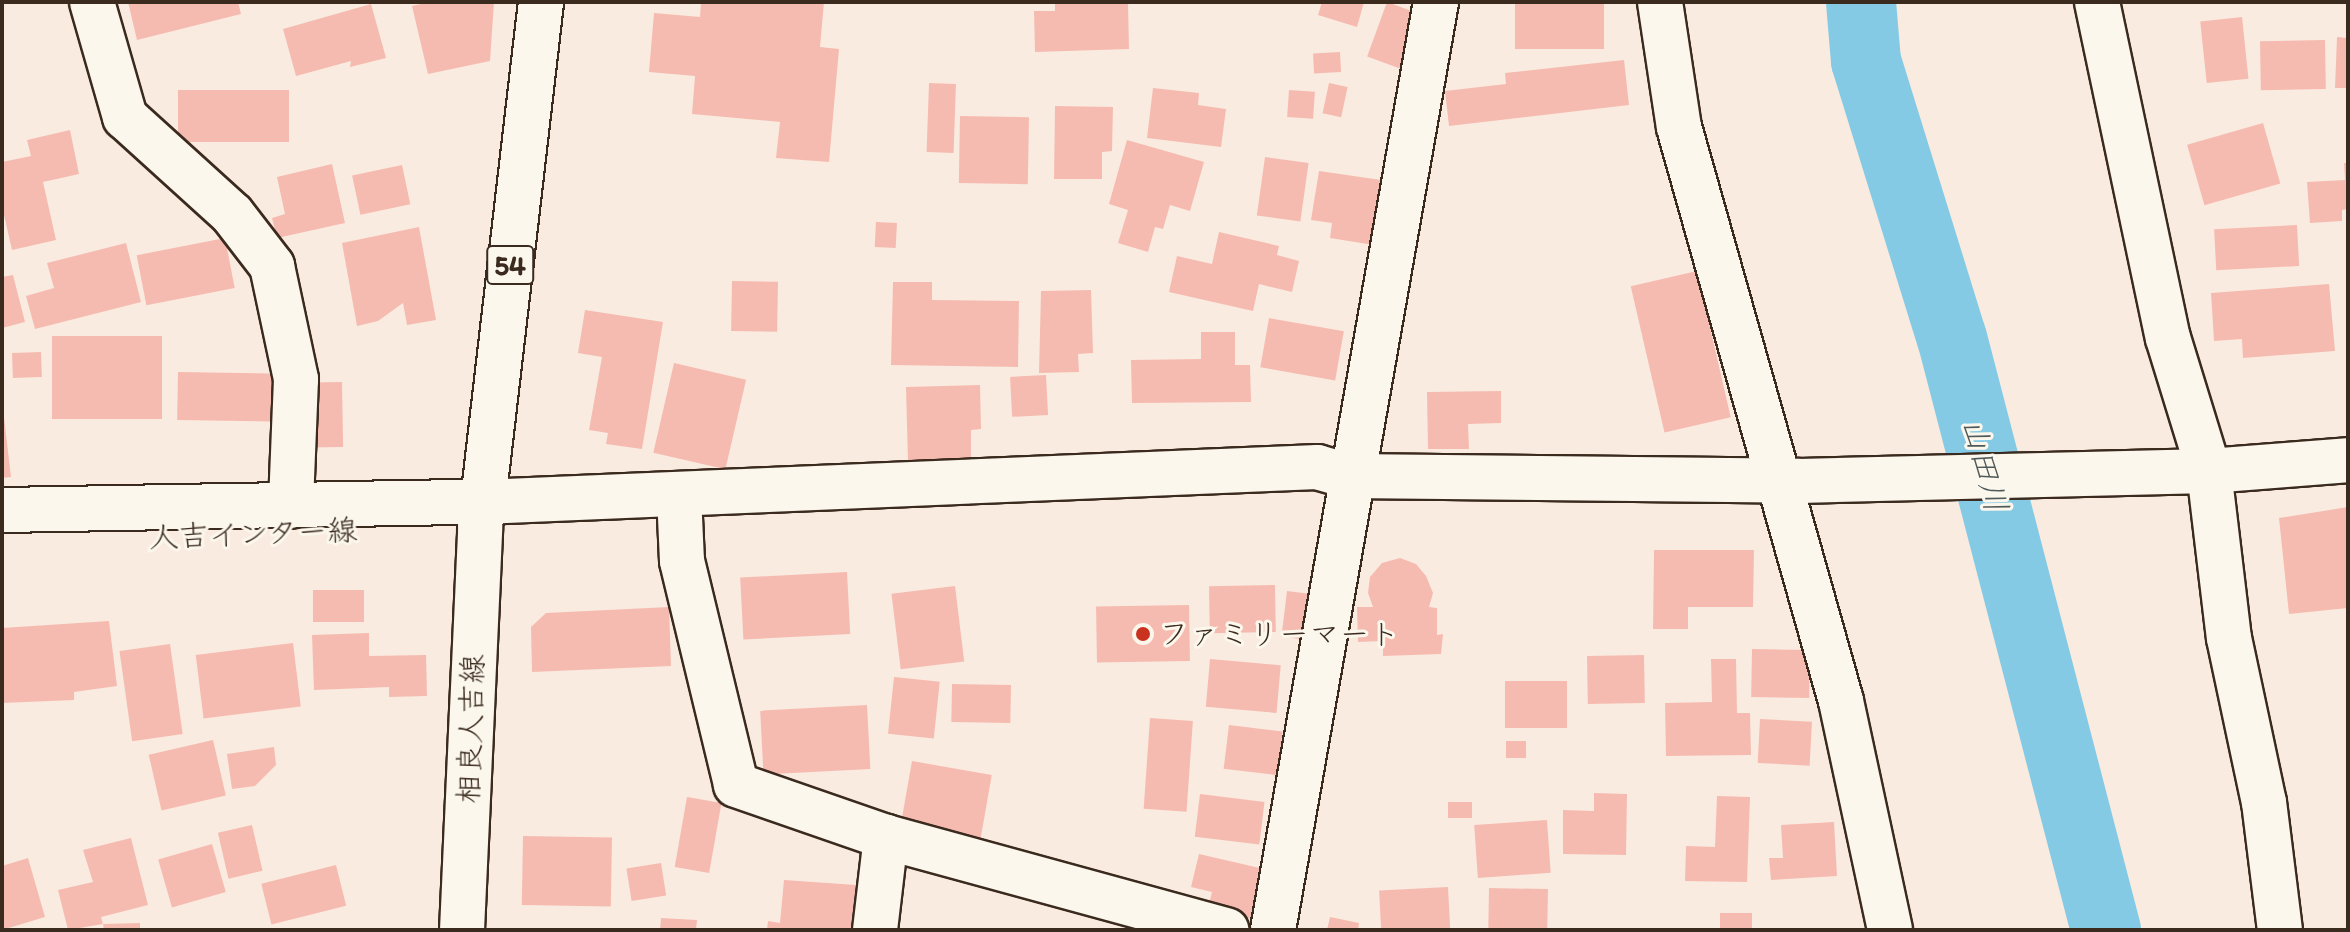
<!DOCTYPE html>
<meta charset="utf-8">
<style>
body{margin:0}
#map{position:relative;width:2350px;height:932px;overflow:hidden;background:#faebe0;font-family:Itim,"Klee One",sans-serif}
div>[style]{position:absolute}
.river>*{height:70px;margin:-35px;padding:0 35px;transform-origin:35px;border-radius:35px;background:#84cae5}
.building>*{inset:0;background:#f6bbb0;transform-origin:0 0}
.roads{filter:drop-shadow(2px 0 #3b2a1e) drop-shadow(-2px 0 #3b2a1e) drop-shadow(0 2px #3b2a1e) drop-shadow(0 -2px #3b2a1e)}
.minor>*{height:44px;margin:-22px;padding:0 22px;transform-origin:22px;border-radius:22px;background:#fbf7ec}
.major>*{height:44px;margin:-22px;padding:0 22px;transform-origin:22px;border-radius:22px;background:#fbf7ec}
.dots>*{width:22px;height:22px;translate:-50% -50%;box-sizing:border-box;border:4px solid #fbf7ec;border-radius:50%}
span{translate:-50% -50%;white-space:nowrap;text-align:center;line-height:1.15;-webkit-text-stroke:6px #fbf7ec;paint-order:stroke}
.shield-label span{padding:2px 6px;background:#fbf7ec;border:2px solid;border-radius:6px;-webkit-text-stroke-width:0}
.shield-label{font-size:28px;color:#3b2a1e;font-weight:700}
.street-label{font-size:30px;color:#3b2a1e}
.poi-label{font-size:30px;color:#3b2a1e}
.left{translate:0 -50%;text-align:left}
.water-label{font-size:32px;color:#515a5a;font-style:italic}
.frame{position:absolute;inset:0;border:4px solid #3b2a1e;pointer-events:none}
</style>
<div id="map">
<div class="river">
<i style="left:1861px;top:2px;width:59px;rotate:85.2deg"></i>
<i style="left:1866px;top:61px;width:290px;rotate:72.8deg"></i>
<i style="left:1952px;top:338px;width:612px;rotate:75.42deg"></i>
</div>
<div class="building">
<i style="clip-path:polygon(128px 2px,238px 2px,241px 14px,137px 40px)"></i>
<i style="clip-path:polygon(430px 2px,494px 2px,490px 61px,428px 74px,412px 6px)"></i>
<i style="clip-path:polygon(701px 2px,824px 2px,820px 47px,839px 49px,829px 162px,776px 158px,780px 122px,692px 114px,695px 76px,649px 72px,654px 13px,700px 17px)"></i>
<i style="clip-path:polygon(1055px 2px,1128px 2px,1129px 49px,1035px 52px,1034px 11px,1055px 11px)"></i>
<i style="clip-path:polygon(1322px 2px,1364px 2px,1357px 27px,1318px 15px)"></i>
<i style="left:1387px;top:2px;width:37px;height:58px;rotate:20deg"></i>
<i style="left:1515px;top:2px;width:89px;height:47px"></i>
<i style="clip-path:polygon(371px 4px,386px 58px,350px 67px,351px 61px,296px 76px,283px 29px)"></i>
<i style="left:2242px;top:17px;width:62px;height:42px;rotate:84deg"></i>
<i style="clip-path:polygon(2337px 37px,2348px 38px,2348px 88px,2335px 88px)"></i>
<i style="left:2325px;top:40px;width:49px;height:65px;rotate:89deg"></i>
<i style="left:1340px;top:52px;width:20px;height:27px;rotate:87deg"></i>
<i style="clip-path:polygon(1624px 60px,1629px 105px,1449px 126px,1445px 91px,1506px 84px,1505px 73px)"></i>
<i style="left:929px;top:83px;width:27px;height:69px;rotate:2deg"></i>
<i style="left:1329px;top:83px;width:19px;height:31px;rotate:12deg"></i>
<i style="clip-path:polygon(1153px 88px,1199px 93px,1198px 105px,1226px 109px,1221px 147px,1147px 138px)"></i>
<i style="left:289px;top:90px;width:52px;height:111px;rotate:90deg"></i>
<i style="left:1289px;top:90px;width:26px;height:27px;rotate:4deg"></i>
<i style="clip-path:polygon(1055px 106px,1113px 107px,1112px 151px,1102px 152px,1102px 179px,1054px 179px)"></i>
<i style="left:960px;top:116px;width:69px;height:67px;rotate:1deg"></i>
<i style="left:2263px;top:123px;width:63px;height:79px;rotate:74deg"></i>
<i style="clip-path:polygon(70px 130px,79px 174px,43px 182px,56px 240px,12px 250px,2px 206px,2px 162px,31px 156px,27px 140px)"></i>
<i style="clip-path:polygon(1127px 140px,1204px 162px,1190px 211px,1170px 205px,1163px 229px,1155px 227px,1148px 252px,1118px 243px,1128px 210px,1109px 204px)"></i>
<i style="left:1265px;top:157px;width:44px;height:59px;rotate:8deg"></i>
<i style="clip-path:polygon(2344px 163px,2348px 163px,2348px 209px,2342px 210px,2342px 221px,2310px 223px,2307px 182px,2345px 180px)"></i>
<i style="clip-path:polygon(332px 164px,345px 223px,277px 238px,272px 218px,285px 214px,277px 177px)"></i>
<i style="left:402px;top:165px;width:40px;height:51px;rotate:78deg"></i>
<i style="clip-path:polygon(1319px 171px,1395px 182px,1386px 247px,1330px 238px,1332px 223px,1311px 220px)"></i>
<i style="left:876px;top:222px;width:21px;height:25px;rotate:3deg"></i>
<i style="left:2297px;top:225px;width:41px;height:83px;rotate:87deg"></i>
<i style="clip-path:polygon(419px 227px,436px 320px,407px 325px,403px 303px,378px 321px,357px 326px,342px 243px)"></i>
<i style="clip-path:polygon(1219px 232px,1279px 246px,1277px 255px,1299px 261px,1292px 292px,1259px 284px,1253px 311px,1169px 292px,1177px 256px,1212px 264px)"></i>
<i style="left:225px;top:238px;width:51px;height:90px;rotate:79deg"></i>
<i style="clip-path:polygon(126px 243px,141px 302px,35px 329px,26px 296px,54px 288px,47px 263px)"></i>
<i style="left:1697px;top:271px;width:150px;height:68px;rotate:77deg"></i>
<i style="clip-path:polygon(13px 275px,25px 322px,2px 328px,2px 277px)"></i>
<i style="left:732px;top:281px;width:46px;height:50px;rotate:1deg"></i>
<i style="clip-path:polygon(893px 282px,932px 282px,932px 300px,1019px 301px,1018px 367px,891px 365px)"></i>
<i style="clip-path:polygon(2329px 284px,2335px 351px,2243px 358px,2242px 339px,2214px 341px,2211px 293px)"></i>
<i style="clip-path:polygon(1091px 290px,1093px 353px,1078px 354px,1079px 372px,1039px 373px,1041px 291px)"></i>
<i style="clip-path:polygon(585px 310px,663px 322px,642px 449px,606px 444px,608px 433px,589px 430px,602px 357px,578px 353px)"></i>
<i style="left:1269px;top:318px;width:76px;height:50px;rotate:10deg"></i>
<i style="clip-path:polygon(1201px 332px,1235px 332px,1235px 365px,1250px 365px,1251px 402px,1132px 403px,1131px 360px,1201px 359px)"></i>
<i style="left:162px;top:336px;width:83px;height:110px;rotate:90deg"></i>
<i style="left:41px;top:352px;width:25px;height:29px;rotate:88deg"></i>
<i style="left:674px;top:363px;width:74px;height:92px;rotate:13deg"></i>
<i style="left:178px;top:372px;width:106px;height:48px;rotate:1deg"></i>
<i style="left:1046px;top:375px;width:40px;height:36px;rotate:87deg"></i>
<i style="left:342px;top:382px;width:65px;height:34px;rotate:89deg"></i>
<i style="clip-path:polygon(980px 385px,981px 429px,971px 430px,971px 460px,908px 462px,906px 387px)"></i>
<i style="clip-path:polygon(1501px 391px,1501px 423px,1468px 424px,1469px 449px,1428px 449px,1427px 392px)"></i>
<i style="clip-path:polygon(2px 400px,11px 477px,2px 478px)"></i>
<i style="clip-path:polygon(2348px 507px,2348px 608px,2289px 614px,2279px 518px)"></i>
<i style="clip-path:polygon(1654px 550px,1754px 550px,1753px 607px,1688px 607px,1688px 629px,1653px 629px)"></i>
<i style="clip-path:polygon(1400px 558px,1416px 564px,1426px 576px,1433px 593px,1429px 607px,1437px 608px,1437px 635px,1443px 634px,1441px 654px,1383px 656px,1383px 641px,1358px 642px,1357px 607px,1373px 607px,1368px 593px,1370px 577px,1382px 563px)"></i>
<i style="left:847px;top:572px;width:62px;height:107px;rotate:87deg"></i>
<i style="left:1275px;top:585px;width:47px;height:66px;rotate:89deg"></i>
<i style="left:955px;top:586px;width:76px;height:64px;rotate:83deg"></i>
<i style="left:364px;top:590px;width:32px;height:51px;rotate:90deg"></i>
<i style="left:1287px;top:591px;width:24px;height:46px;rotate:7deg"></i>
<i style="left:1189px;top:605px;width:56px;height:93px;rotate:89deg"></i>
<i style="clip-path:polygon(669px 607px,671px 666px,532px 672px,531px 627px,546px 613px)"></i>
<i style="clip-path:polygon(109px 621px,117px 686px,74px 692px,74px 700px,2px 703px,2px 628px)"></i>
<i style="clip-path:polygon(369px 633px,369px 656px,426px 655px,427px 696px,389px 697px,389px 687px,314px 690px,312px 635px)"></i>
<i style="left:293px;top:643px;width:64px;height:98px;rotate:83deg"></i>
<i style="left:170px;top:644px;width:91px;height:51px;rotate:82deg"></i>
<i style="left:1752px;top:649px;width:58px;height:48px;rotate:1deg"></i>
<i style="left:1644px;top:655px;width:48px;height:57px;rotate:89deg"></i>
<i style="left:1210px;top:659px;width:71px;height:48px;rotate:5deg"></i>
<i style="clip-path:polygon(1711px 659px,1736px 659px,1737px 713px,1750px 713px,1751px 755px,1666px 756px,1665px 703px,1712px 702px)"></i>
<i style="left:894px;top:677px;width:46px;height:57px;rotate:6deg"></i>
<i style="left:1505px;top:681px;width:62px;height:47px"></i>
<i style="left:952px;top:684px;width:59px;height:38px;rotate:1deg"></i>
<i style="left:867px;top:705px;width:64px;height:107px;rotate:87deg"></i>
<i style="left:1150px;top:718px;width:43px;height:91px;rotate:4deg"></i>
<i style="left:1760px;top:719px;width:52px;height:44px;rotate:3deg"></i>
<i style="left:1229px;top:725px;width:54px;height:44px;rotate:7deg"></i>
<i style="left:213px;top:740px;width:57px;height:66px;rotate:77deg"></i>
<i style="left:1506px;top:741px;width:20px;height:17px"></i>
<i style="clip-path:polygon(274px 747px,276px 765px,255px 786px,232px 789px,227px 754px)"></i>
<i style="left:912px;top:761px;width:81px;height:68px;rotate:10deg"></i>
<i style="clip-path:polygon(1594px 793px,1627px 794px,1626px 855px,1563px 854px,1563px 810px,1594px 811px)"></i>
<i style="left:1200px;top:794px;width:65px;height:43px;rotate:7deg"></i>
<i style="clip-path:polygon(1717px 796px,1750px 797px,1747px 882px,1685px 881px,1686px 846px,1715px 847px)"></i>
<i style="left:687px;top:797px;width:35px;height:71px;rotate:10deg"></i>
<i style="left:1448px;top:802px;width:24px;height:16px"></i>
<i style="left:1547px;top:820px;width:53px;height:73px;rotate:86deg"></i>
<i style="clip-path:polygon(1834px 822px,1837px 876px,1771px 880px,1769px 858px,1783px 858px,1781px 825px)"></i>
<i style="left:252px;top:825px;width:47px;height:35px;rotate:77deg"></i>
<i style="left:523px;top:836px;width:89px;height:69px;rotate:1deg"></i>
<i style="clip-path:polygon(131px 838px,148px 905px,101px 917px,103px 924px,68px 930px,58px 890px,93px 882px,83px 850px)"></i>
<i style="left:212px;top:844px;width:50px;height:56px;rotate:74deg"></i>
<i style="clip-path:polygon(1199px 854px,1264px 869px,1253px 919px,1208px 908px,1212px 892px,1191px 887px)"></i>
<i style="clip-path:polygon(28px 858px,45px 917px,2px 930px,2px 866px)"></i>
<i style="left:661px;top:863px;width:33px;height:35px;rotate:81deg"></i>
<i style="left:336px;top:865px;width:42px;height:77px;rotate:76deg"></i>
<i style="clip-path:polygon(784px 880px,856px 885px,852px 930px,767px 930px,768px 921px,780px 923px)"></i>
<i style="left:1448px;top:887px;width:43px;height:69px;rotate:87deg"></i>
<i style="left:1489px;top:888px;width:59px;height:42px;rotate:1deg"></i>
<i style="left:1720px;top:913px;width:32px;height:17px"></i>
<i style="clip-path:polygon(1330px 917px,1359px 923px,1358px 930px,1327px 930px)"></i>
<i style="clip-path:polygon(661px 918px,697px 920px,696px 930px,660px 930px)"></i>
<i style="clip-path:polygon(140px 923px,140px 930px,104px 930px,103px 924px)"></i>
</div>
<div class="roads">
<div class="minor">
<i style="left:92px;top:2px;width:120px;rotate:74deg"></i>
<i style="left:125px;top:117px;width:144px;rotate:42.2deg"></i>
<i style="left:232px;top:214px;width:66px;rotate:52.4deg"></i>
<i style="left:272px;top:266px;width:116px;rotate:78deg"></i>
<i style="left:296px;top:379px;width:127px;rotate:92.3deg"></i>
<i style="left:1660px;top:2px;width:126px;rotate:81.4deg"></i>
<i style="left:1679px;top:127px;width:596px;rotate:74.24deg"></i>
<i style="left:1841px;top:701px;width:234px;rotate:77.9deg"></i>
<i style="left:2097px;top:2px;width:343px;rotate:78.1deg"></i>
<i style="left:2168px;top:338px;width:139px;rotate:72.9deg"></i>
<i style="left:2209px;top:471px;width:168px;rotate:83.2deg"></i>
<i style="left:2229px;top:638px;width:168px;rotate:78deg"></i>
<i style="left:2264px;top:802px;width:129px;rotate:82.9deg"></i>
<i style="left:482px;top:502px;width:836px;rotate:-2.4deg"></i>
<i style="left:1317px;top:467px;width:33px;rotate:16deg"></i>
<i style="left:1349px;top:476px;width:450px;rotate:0.6deg"></i>
<i style="left:1799px;top:481px;width:410px;rotate:-1.4deg"></i>
<i style="left:2209px;top:471px;width:139px;rotate:-4.5deg"></i>
<i style="left:680px;top:517px;width:44px;rotate:87.4deg"></i>
<i style="left:682px;top:561px;width:230px;rotate:76.4deg"></i>
<i style="left:736px;top:785px;width:159px;rotate:19.1deg"></i>
<i style="left:886px;top:837px;width:353px;rotate:15.3deg"></i>
<i style="left:875px;top:930px;width:94px;rotate:-83.3deg"></i>
<i style="left:1273px;top:930px;width:942px;rotate:-80.04deg"></i>
</div>
<div class="major">
<i style="left:2px;top:510px;width:480px;rotate:-1deg"></i>
<i style="left:462px;top:930px;width:403px;rotate:-87.4deg"></i>
<i style="left:480px;top:527px;width:529px;rotate:-83.37deg"></i>
</div>
</div>
<div class="dots">
<i style="left:1143px;top:634px;background:#c8321e"></i>
</div>
<div class="shield-label">
<span style="left:510px;top:265px">54</span>
</div>
<div class="street-label">
<span style="left:253px;top:534px;rotate:-2deg">人吉インター線</span>
<span style="left:471px;top:729px;rotate:-88deg">相良人吉線</span>
</div>
<div class="poi-label">
<span class="left" style="left:1159px;top:634px">ファミリーマート</span>
</div>
<div class="water-label">
<span style="left:1985px;top:465px;rotate:75deg">山田川</span>
</div>
<div class="frame"></div>
</div>
